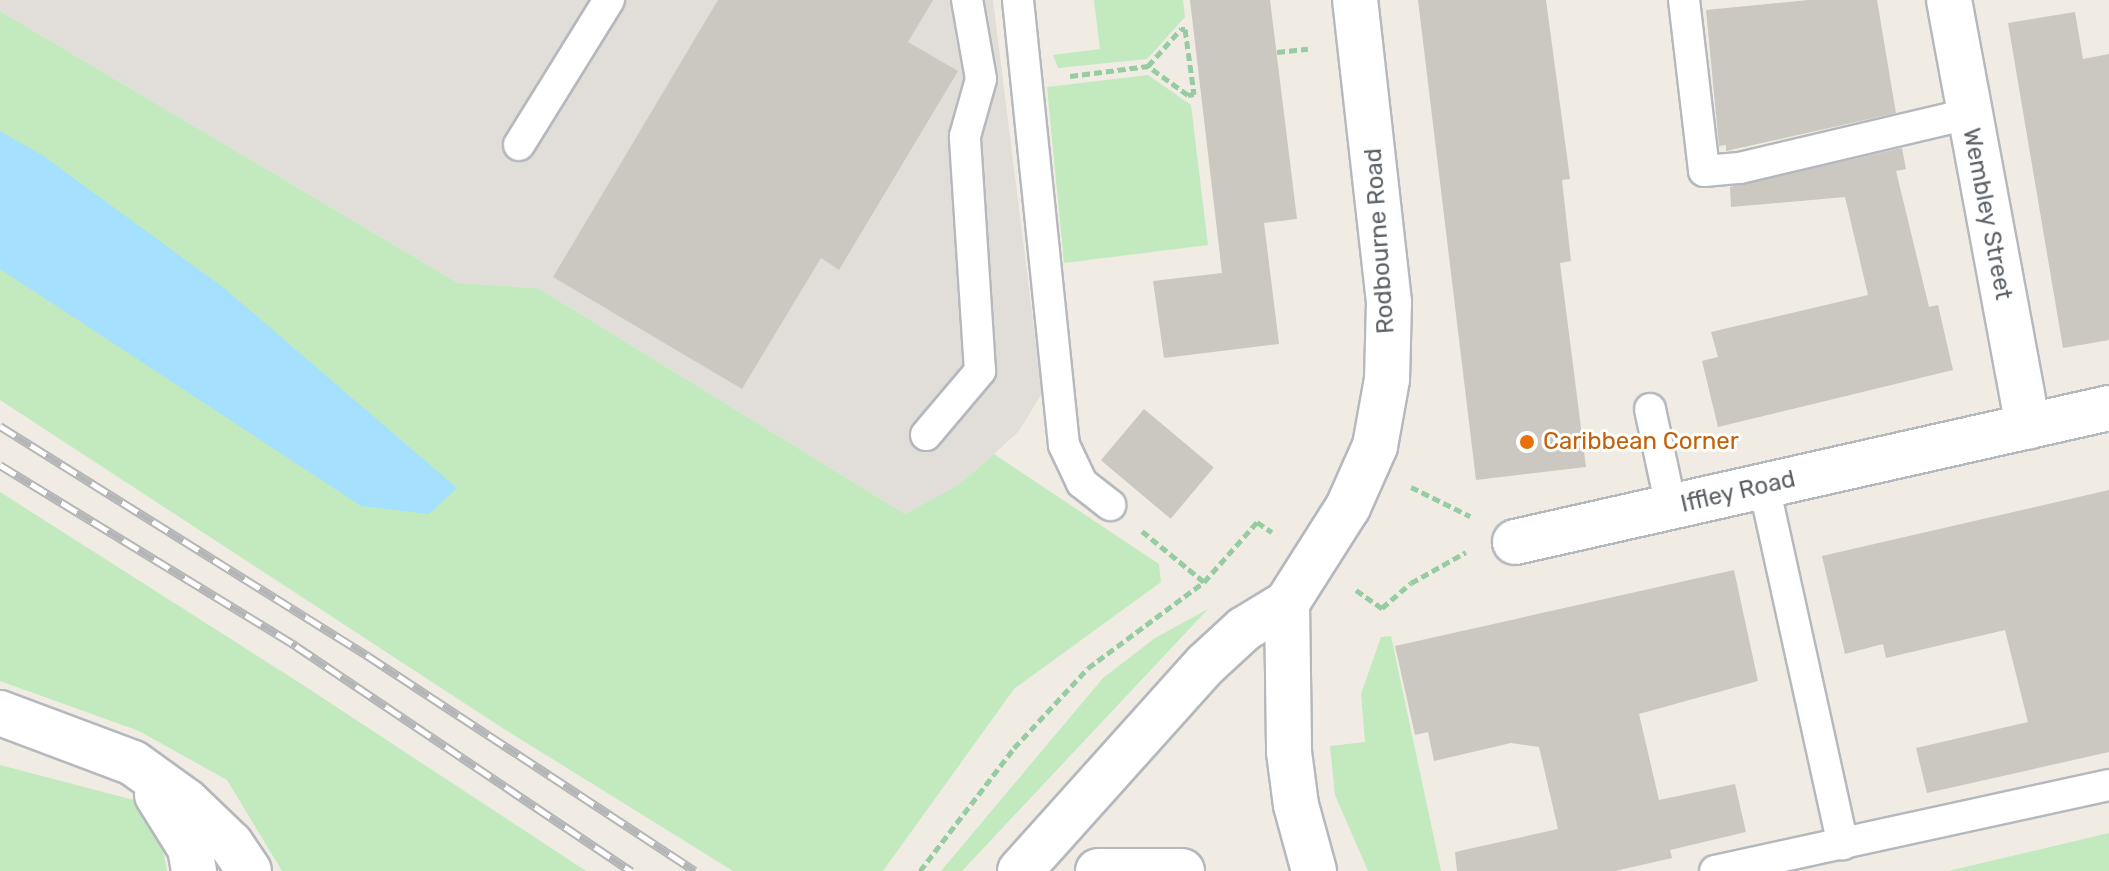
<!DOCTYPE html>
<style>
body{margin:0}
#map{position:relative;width:2109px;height:871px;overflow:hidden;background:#f0ece4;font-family:Rubik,sans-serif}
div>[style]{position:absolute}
.industrial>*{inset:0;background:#e1ded9}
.green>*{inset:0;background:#c2eabe}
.water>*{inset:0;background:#a5e0ff}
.building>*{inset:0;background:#cbc7c1;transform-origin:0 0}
.path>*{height:5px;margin-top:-2.5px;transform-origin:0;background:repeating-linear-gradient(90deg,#96cca1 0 8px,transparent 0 12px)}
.roads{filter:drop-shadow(2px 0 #b5b8bc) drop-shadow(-2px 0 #b5b8bc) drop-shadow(0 2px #b5b8bc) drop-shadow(0 -2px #b5b8bc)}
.service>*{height:30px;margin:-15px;padding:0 15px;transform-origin:15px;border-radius:15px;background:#fff}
.minor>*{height:44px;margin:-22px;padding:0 22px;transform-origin:22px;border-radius:22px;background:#fff}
.secondary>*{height:44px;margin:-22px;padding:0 22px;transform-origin:22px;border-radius:22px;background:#fff}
.rail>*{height:9px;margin-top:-4.5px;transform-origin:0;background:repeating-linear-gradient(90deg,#fff 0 18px,#b4b5b6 0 36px);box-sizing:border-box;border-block:2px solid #b4b5b6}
.dots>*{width:22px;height:22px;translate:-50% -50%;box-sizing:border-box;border:4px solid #fff;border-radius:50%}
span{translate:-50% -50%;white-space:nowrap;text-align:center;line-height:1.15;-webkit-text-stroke:6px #fff;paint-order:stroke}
.street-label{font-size:24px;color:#5c6166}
.food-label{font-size:24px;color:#c56008}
.left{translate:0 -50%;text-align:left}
</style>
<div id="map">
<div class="industrial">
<i style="clip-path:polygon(0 0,993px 0,1042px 393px,1019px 431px,994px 454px,958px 485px,905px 514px,538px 288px,458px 283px,0 11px)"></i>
</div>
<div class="green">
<i style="clip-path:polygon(1094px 0,1183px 0,1185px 17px,1147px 59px,1058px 68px,1053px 55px,1100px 49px)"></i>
<i style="clip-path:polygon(0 11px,458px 283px,538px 288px,905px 514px,958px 485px,994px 454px,1159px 564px,1161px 582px,1014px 689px,883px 871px,733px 871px,504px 729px,0 400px)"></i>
<i style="clip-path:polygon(1148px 75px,1191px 105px,1208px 245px,1064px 263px,1047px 87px)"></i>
<i style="clip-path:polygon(0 492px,303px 685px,586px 871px,282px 871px,227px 780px,139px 731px,0 681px)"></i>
<i style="clip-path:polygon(1208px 609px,962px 871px,941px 871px,1103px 678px,1155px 638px)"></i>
<i style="clip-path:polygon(1391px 636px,1441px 871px,1368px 871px,1335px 795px,1330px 746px,1365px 742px,1361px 694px,1381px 637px)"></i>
<i style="clip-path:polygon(0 765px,134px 800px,152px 814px,159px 829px,167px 871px,0 871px)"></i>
<i style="clip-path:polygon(2109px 833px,2109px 871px,1948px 871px)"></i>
</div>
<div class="water">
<i style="clip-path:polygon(0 131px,42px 155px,224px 288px,457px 488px,429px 514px,361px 506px,0 269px)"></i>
</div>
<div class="building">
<i style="clip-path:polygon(718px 0,933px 0,908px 42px,958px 71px,839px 270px,821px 258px,742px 389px,553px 277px)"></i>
<i style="clip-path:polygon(1190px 0,1270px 0,1297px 219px,1264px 223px,1279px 344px,1164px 358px,1153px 281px,1222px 273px)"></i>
<i style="clip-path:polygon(1418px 0,1546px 0,1570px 179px,1562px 180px,1571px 261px,1560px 263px,1586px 467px,1476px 480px)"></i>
<i style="clip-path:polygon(1808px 0,1877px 0,1896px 113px,1726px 151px,1726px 145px,1719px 146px,1706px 10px)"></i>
<i style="clip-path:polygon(2075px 12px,2083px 59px,2109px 54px,2109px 340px,2063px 348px,2008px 23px)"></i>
<i style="clip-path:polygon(1902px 148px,1906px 169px,1896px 171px,1929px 307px,1938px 305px,1953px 370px,1718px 427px,1702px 361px,1718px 357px,1711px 332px,1868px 295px,1845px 197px,1731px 207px,1730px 187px)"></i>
<i style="left:1144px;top:409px;width:91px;height:67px;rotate:40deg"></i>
<i style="clip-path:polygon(2109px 490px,2109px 752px,1927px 793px,1916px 748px,2028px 722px,2005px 630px,1886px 658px,1883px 644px,1845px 654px,1822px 556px)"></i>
<i style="clip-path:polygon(1734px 570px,1758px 681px,1639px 714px,1659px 800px,1735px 784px,1746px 832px,1670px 850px,1672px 858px,1615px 871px,1457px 871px,1455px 852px,1558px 829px,1539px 747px,1511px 743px,1434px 761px,1428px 732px,1415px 735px,1395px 646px)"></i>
</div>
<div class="path">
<i style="left:1181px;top:29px;width:4px"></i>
<i style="left:1185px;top:29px;width:66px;rotate:82.1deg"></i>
<i style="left:1194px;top:94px;width:6px;rotate:171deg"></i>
<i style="left:1188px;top:95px;width:49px;rotate:-144.1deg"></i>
<i style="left:1148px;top:66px;width:50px;rotate:-48.3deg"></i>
<i style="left:1277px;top:52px;width:31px;rotate:-6deg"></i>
<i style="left:1070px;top:76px;width:79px;rotate:-7.3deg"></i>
<i style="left:1411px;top:487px;width:66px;rotate:26.2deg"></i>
<i style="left:1142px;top:531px;width:80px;rotate:39.4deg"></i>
<i style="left:1356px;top:590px;width:32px;rotate:35deg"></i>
<i style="left:1382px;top:608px;width:38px;rotate:-41deg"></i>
<i style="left:1411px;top:583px;width:63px;rotate:-29.4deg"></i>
<i style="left:920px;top:871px;width:155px;rotate:-52.6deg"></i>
<i style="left:1014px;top:748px;width:109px;rotate:-47.2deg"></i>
<i style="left:1088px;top:668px;width:144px;rotate:-36.6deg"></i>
<i style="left:1204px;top:582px;width:80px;rotate:-48.5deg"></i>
<i style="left:1257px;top:522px;width:18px;rotate:34deg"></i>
</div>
<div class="roads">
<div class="service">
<i style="left:1018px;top:0;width:447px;rotate:84.1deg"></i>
<i style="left:1064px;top:445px;width:42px;rotate:64.7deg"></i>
<i style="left:1082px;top:483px;width:36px;rotate:38deg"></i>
<i style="left:1684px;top:0;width:172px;rotate:83.3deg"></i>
<i style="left:1704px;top:171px;width:36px;rotate:-5deg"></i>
<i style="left:1740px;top:168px;width:234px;rotate:-13.3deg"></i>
<i style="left:519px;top:145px;width:171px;rotate:-58.2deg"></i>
<i style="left:1650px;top:409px;width:100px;rotate:77.9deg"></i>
<i style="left:926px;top:435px;width:84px;rotate:-49.8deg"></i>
<i style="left:980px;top:371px;width:235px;rotate:-93.7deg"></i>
<i style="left:965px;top:136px;width:59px;rotate:-74.3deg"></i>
<i style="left:981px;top:79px;width:80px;rotate:-100deg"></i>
<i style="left:1764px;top:486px;width:367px;rotate:77.6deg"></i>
<i style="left:1715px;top:871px;width:403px;rotate:-12.3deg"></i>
</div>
<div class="minor">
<i style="left:1949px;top:0;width:434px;rotate:79.5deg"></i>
<i style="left:1515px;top:542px;width:609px;rotate:-12.71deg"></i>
<i style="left:0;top:713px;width:142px;rotate:20.6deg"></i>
<i style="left:133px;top:763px;width:65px;rotate:35.6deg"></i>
<i style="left:186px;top:801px;width:62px;rotate:43.7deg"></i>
<i style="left:231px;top:844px;width:32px;rotate:56deg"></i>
<i style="left:157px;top:795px;width:62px;rotate:58.1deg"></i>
<i style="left:190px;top:848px;width:23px;rotate:80deg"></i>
</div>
<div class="secondary">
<i style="left:1287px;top:603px;width:149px;rotate:89.2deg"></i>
<i style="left:1289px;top:752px;width:53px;rotate:82.5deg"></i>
<i style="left:1296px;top:805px;width:68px;rotate:74.7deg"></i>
<i style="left:1020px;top:871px;width:278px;rotate:-48.1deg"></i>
<i style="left:1206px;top:664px;width:52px;rotate:-42.6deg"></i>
<i style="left:1244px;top:629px;width:50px;rotate:-31.2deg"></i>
<i style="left:1287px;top:603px;width:114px;rotate:-57.6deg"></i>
<i style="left:1348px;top:507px;width:67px;rotate:-66.1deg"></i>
<i style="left:1375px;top:446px;width:68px;rotate:-79.8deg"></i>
<i style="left:1387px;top:379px;width:77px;rotate:-88.5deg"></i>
<i style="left:1389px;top:302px;width:304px;rotate:-96.4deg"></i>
<i style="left:1098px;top:871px;width:84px"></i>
</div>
</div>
<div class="rail">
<i style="left:0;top:426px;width:434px;rotate:32deg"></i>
<i style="left:368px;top:656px;width:391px;rotate:33.3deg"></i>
<i style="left:0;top:465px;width:347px;rotate:31.4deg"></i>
<i style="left:296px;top:646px;width:404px;rotate:33.9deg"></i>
</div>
<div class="dots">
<i style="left:1527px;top:442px;background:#e8710a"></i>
</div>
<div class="street-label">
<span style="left:1987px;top:214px;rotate:79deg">Wembley Street</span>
<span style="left:1380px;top:241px;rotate:-94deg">Rodbourne Road</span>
<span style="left:1738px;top:492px;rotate:-13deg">Iffley Road</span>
</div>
<div class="food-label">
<span class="left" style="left:1543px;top:442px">Caribbean Corner</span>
</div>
</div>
